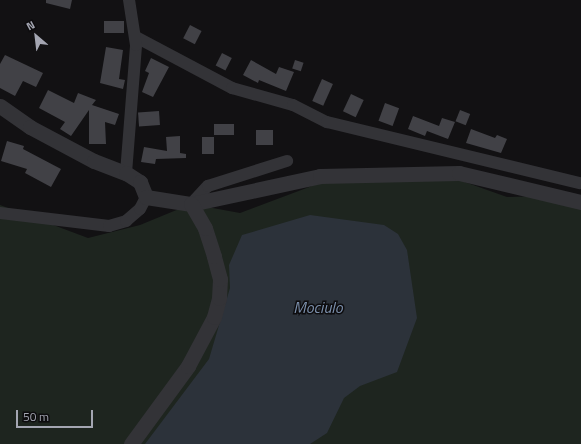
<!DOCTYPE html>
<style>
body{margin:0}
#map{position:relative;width:581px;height:444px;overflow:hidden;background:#121113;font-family:"Titillium Web",sans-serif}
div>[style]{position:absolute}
.green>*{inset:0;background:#1e251f}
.water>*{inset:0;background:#2c323a}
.building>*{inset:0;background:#414146;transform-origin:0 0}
.minor>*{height:12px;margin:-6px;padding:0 6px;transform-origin:6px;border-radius:6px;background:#333337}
.tertiary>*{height:15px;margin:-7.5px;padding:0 7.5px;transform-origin:7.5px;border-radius:7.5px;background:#333337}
span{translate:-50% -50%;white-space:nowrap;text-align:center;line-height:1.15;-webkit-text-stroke:3px #0d0c0e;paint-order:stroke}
.water-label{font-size:16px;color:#7c90ac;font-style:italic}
.north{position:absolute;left:16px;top:16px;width:40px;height:40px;-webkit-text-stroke:3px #0d0c0e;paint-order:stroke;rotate:332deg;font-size:11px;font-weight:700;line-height:16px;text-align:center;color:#a4a6b2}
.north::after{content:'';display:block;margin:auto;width:14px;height:18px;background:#a4a6b2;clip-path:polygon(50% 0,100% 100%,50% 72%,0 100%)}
.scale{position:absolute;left:16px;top:410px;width:77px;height:18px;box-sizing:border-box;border:2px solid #a4a6b2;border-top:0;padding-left:5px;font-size:12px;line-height:14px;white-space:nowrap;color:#a4a6b2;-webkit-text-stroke:3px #0d0c0e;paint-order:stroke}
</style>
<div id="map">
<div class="green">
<i style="clip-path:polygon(357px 169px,428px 169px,507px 197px,581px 195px,581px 444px,0 444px,0 205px,88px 238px,140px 225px,191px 204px,240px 213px)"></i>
</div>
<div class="water">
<i style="clip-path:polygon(310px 215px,384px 225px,398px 234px,407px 250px,417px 318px,397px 372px,360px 386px,344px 398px,327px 433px,310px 444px,145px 444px,209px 359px,230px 288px,229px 265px,242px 235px)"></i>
</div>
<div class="building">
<i style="clip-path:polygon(46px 0,72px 0,70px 9px,46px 3px)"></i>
<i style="left:124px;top:21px;width:12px;height:20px;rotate:90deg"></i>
<i style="left:190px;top:25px;width:13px;height:15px;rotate:27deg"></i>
<i style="clip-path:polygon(106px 47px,123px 50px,119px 79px,125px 80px,123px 89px,100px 83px)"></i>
<i style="left:222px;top:53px;width:11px;height:14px;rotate:27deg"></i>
<i style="clip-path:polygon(5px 55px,43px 73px,36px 87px,23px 81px,15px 96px,0 88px,0 64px)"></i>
<i style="clip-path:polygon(151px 58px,169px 67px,153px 97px,142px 92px,149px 73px,145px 71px)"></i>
<i style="clip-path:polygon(251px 60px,276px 74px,279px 67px,294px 72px,286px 91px,259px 80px,258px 83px,243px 75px)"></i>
<i style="left:295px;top:60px;width:9px;height:9px;rotate:18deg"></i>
<i style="left:322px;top:79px;width:12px;height:24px;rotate:24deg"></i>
<i style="clip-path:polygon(48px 90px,74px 103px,78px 93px,96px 100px,92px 105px,119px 114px,115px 125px,105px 122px,106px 144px,89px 144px,89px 110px,71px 136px,60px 129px,65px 122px,39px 108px)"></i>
<i style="left:351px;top:94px;width:14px;height:19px;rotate:25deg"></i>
<i style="left:385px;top:103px;width:15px;height:19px;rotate:20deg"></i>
<i style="left:460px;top:110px;width:11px;height:12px;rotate:22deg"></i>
<i style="left:159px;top:111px;width:14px;height:21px;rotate:86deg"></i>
<i style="clip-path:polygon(413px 116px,439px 126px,442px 118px,455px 122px,448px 139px,427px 131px,425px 136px,408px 129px)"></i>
<i style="left:234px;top:124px;width:11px;height:20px;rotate:90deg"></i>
<i style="clip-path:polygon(471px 129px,495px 138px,497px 135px,507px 139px,501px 153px,466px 143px)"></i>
<i style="left:273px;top:130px;width:15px;height:17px;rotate:90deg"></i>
<i style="clip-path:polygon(180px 136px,180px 153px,186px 154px,186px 158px,156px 159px,155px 164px,141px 162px,144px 147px,167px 151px,166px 137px)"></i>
<i style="left:202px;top:137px;width:12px;height:17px"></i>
<i style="clip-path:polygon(7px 141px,24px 146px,23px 149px,61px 169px,51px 187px,25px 173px,27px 169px,1px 161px)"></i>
</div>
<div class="minor">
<i style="left:136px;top:37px;width:109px;rotate:28deg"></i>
<i style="left:232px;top:88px;width:63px;rotate:15.6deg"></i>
<i style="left:293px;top:105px;width:38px;rotate:27deg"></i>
<i style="left:327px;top:122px;width:260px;rotate:13.6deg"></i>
<i style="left:126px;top:173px;width:128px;rotate:-85.5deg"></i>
<i style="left:136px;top:45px;width:46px;rotate:-98.8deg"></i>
<i style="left:191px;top:204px;width:25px;rotate:-47deg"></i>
<i style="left:208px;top:186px;width:83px;rotate:-17.6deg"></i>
<i style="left:0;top:213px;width:110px;rotate:6.8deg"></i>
<i style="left:109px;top:226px;width:18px;rotate:-16deg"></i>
<i style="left:126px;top:221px;width:18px;rotate:-41deg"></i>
<i style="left:140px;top:209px;width:13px;rotate:-63deg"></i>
</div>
<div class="tertiary">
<i style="left:0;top:106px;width:37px;rotate:35deg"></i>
<i style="left:30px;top:127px;width:72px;rotate:28deg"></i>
<i style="left:94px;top:161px;width:34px;rotate:21deg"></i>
<i style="left:126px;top:173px;width:17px;rotate:33deg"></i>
<i style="left:140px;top:182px;width:16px;rotate:68deg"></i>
<i style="left:146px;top:197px;width:46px;rotate:8.8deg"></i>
<i style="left:191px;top:204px;width:132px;rotate:-12.2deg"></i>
<i style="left:320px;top:176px;width:139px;rotate:-1.2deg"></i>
<i style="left:459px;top:173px;width:125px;rotate:13.4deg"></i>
<i style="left:131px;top:444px;width:97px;rotate:-53.8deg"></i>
<i style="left:188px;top:366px;width:55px;rotate:-62deg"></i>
<i style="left:214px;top:317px;width:20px;rotate:-75deg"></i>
<i style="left:219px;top:298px;width:19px;rotate:-87deg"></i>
<i style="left:220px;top:279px;width:24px;rotate:-105deg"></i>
<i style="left:214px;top:256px;width:29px;rotate:-108deg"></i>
<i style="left:205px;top:228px;width:28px;rotate:-120deg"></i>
</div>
<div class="water-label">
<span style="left:318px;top:307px">Mociulo</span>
</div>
<div class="north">N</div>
<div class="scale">50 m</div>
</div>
